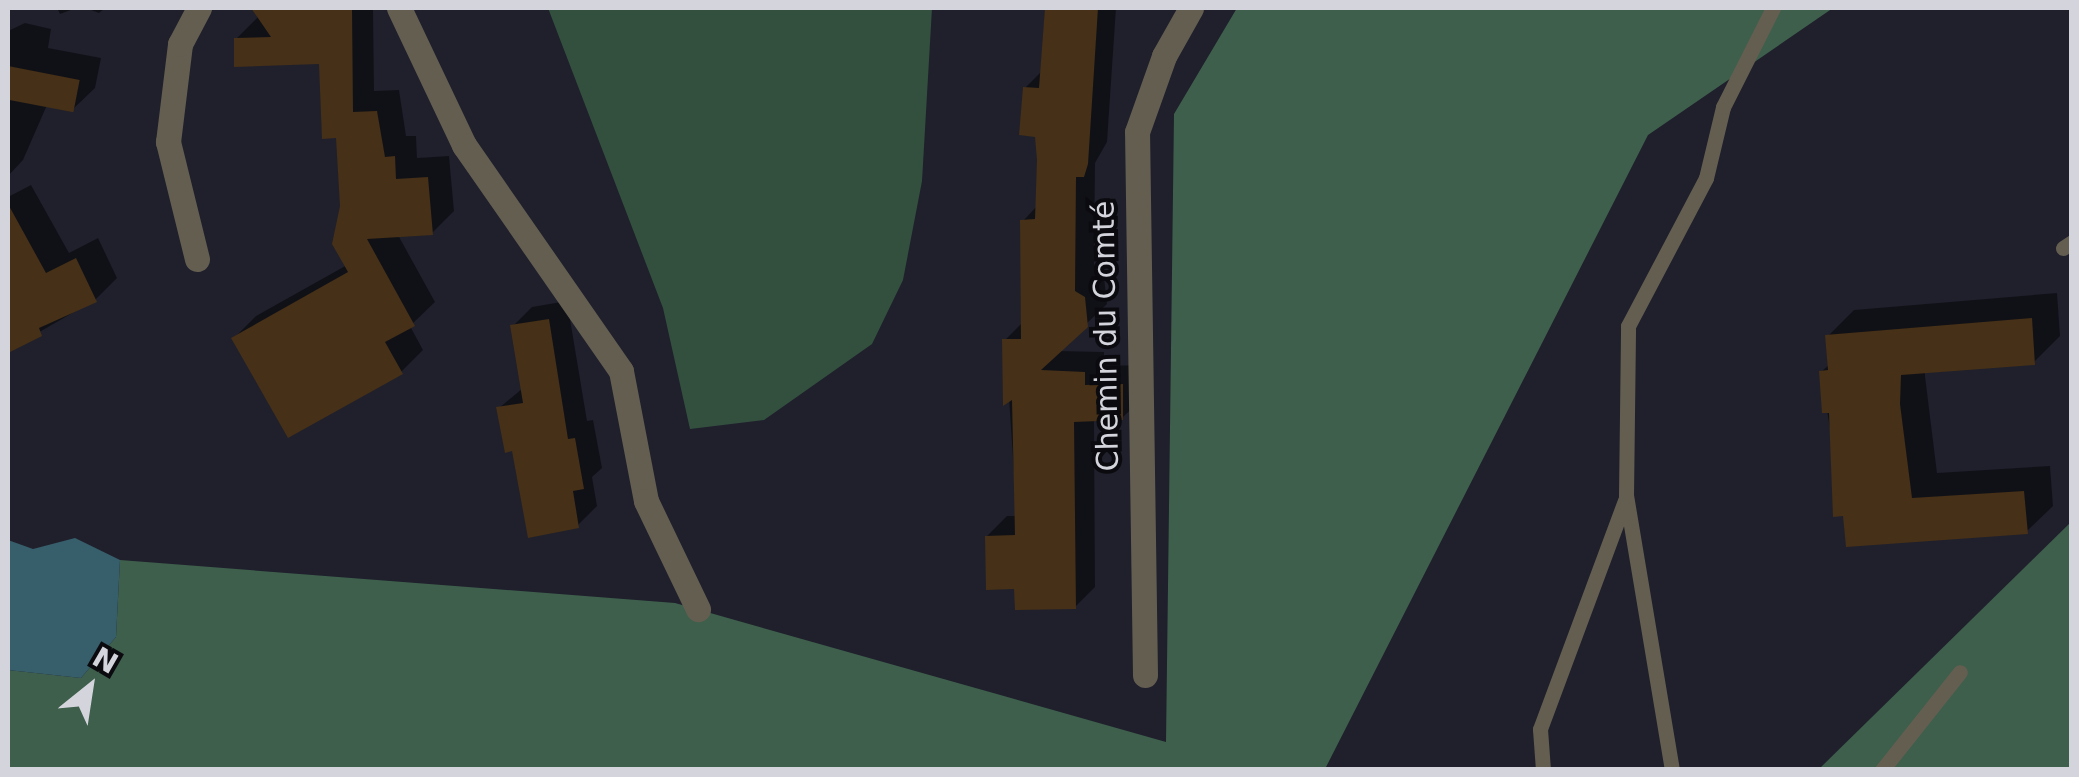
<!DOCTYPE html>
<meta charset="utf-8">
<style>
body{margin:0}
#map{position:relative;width:2079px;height:777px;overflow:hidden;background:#1f202c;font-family:"DejaVu Sans",sans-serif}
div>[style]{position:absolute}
.green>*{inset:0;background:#33503f}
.forest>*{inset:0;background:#3e5f4c}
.water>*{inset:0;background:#375e6b}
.shadow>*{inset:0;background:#0007}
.building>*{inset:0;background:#463017;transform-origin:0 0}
.lane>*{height:15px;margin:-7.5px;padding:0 7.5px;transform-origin:7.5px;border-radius:7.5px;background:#645e51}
.street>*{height:25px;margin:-12.5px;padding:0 12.5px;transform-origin:12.5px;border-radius:12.5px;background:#645e51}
span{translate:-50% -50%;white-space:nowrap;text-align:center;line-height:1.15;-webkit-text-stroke:8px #0a0a0f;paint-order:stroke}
.street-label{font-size:30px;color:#d3d4dc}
.frame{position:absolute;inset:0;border:10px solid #d3d4dc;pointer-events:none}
.north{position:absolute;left:40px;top:637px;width:100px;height:100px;-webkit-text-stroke:8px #0a0a0f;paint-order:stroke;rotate:30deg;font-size:28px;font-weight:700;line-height:40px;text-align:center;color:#d3d4dc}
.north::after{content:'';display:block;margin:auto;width:35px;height:45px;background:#d3d4dc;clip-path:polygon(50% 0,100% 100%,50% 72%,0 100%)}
</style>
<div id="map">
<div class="green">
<i style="clip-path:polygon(548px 8px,932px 8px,922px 181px,903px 280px,872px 344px,764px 420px,690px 429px,663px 308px)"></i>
</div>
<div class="forest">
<i style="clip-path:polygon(1237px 8px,1833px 8px,1648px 135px,1325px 769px,8px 770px,8px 670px,81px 678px,116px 637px,120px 560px,675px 603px,1166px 742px,1174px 114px)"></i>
<i style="clip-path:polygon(2071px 522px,2071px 769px,1819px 769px)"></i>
</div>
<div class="water">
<i style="clip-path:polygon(75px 538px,120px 560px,116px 637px,81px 678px,8px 670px,8px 540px,33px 549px)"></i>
</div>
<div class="shadow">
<i style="clip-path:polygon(57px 8px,76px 8px,60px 14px)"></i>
<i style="clip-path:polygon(86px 8px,105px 8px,99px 13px)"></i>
<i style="clip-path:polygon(255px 8px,373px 8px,374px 91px,399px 90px,406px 136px,416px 136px,417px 158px,449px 156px,454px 211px,432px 233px,398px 235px,435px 302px,410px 326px,423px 350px,401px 372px,234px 338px,256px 316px,347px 265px,338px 135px,321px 61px,236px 39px,260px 15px)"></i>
<i style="clip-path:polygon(1035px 8px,1116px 8px,1107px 142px,1095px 163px,1094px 270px,1104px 277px,1107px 304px,1058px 351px,1104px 352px,1104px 366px,1142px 365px,1143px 398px,1122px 418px,1094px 419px,1095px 587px,1075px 607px,1017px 587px,987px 536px,1007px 516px,1017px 516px,1005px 340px,1024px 321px,1023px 221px,1037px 206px,1038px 134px,1025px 88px,1043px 70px,1048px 10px)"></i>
<i style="clip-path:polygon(25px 23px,51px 29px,48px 48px,101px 58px,95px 88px,72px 110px,47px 105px,23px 160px,8px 176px,8px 31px)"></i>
<i style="clip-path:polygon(31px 185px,69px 253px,98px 238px,117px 278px,95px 300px,10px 349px,8px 197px)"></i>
<i style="clip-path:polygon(2057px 293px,2060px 336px,2034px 362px,1925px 371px,1925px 376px,1937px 473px,2050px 466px,2053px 506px,2026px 532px,1848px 544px,1821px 372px,1830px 364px,1828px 336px,1854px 310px)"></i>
<i style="clip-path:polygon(567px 301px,587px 421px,593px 420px,602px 468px,592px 477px,597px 506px,578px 525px,514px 448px,499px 408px,523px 388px,513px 326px,532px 307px)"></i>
</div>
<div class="building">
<i style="clip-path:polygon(251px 8px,352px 8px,353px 112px,377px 111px,385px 157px,395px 156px,396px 179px,428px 177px,433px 235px,367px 239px,415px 326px,385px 342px,403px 374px,288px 438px,231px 338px,348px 272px,332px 244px,340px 206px,336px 138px,322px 139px,319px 64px,234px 67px,234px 38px,271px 37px)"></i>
<i style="clip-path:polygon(1045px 8px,1098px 8px,1088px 164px,1084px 177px,1076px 177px,1075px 291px,1085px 297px,1088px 327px,1041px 370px,1085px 372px,1085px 385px,1123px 384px,1123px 420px,1074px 422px,1076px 609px,1015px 610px,1014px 589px,986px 590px,985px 536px,1015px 535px,1012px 400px,1003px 406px,1002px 339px,1021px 339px,1020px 220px,1035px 219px,1037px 160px,1035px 137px,1019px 135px,1023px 87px,1039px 88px)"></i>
<i style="left:8px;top:66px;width:73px;height:33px;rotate:11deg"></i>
<i style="clip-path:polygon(8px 204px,46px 273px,76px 258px,97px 302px,39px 328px,42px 336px,8px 353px)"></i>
<i style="clip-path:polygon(2032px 318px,2035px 365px,1901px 375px,1900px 404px,1912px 498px,2024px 491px,2028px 534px,1846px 547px,1843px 516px,1833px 517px,1829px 413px,1822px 413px,1819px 371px,1828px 370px,1825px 335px)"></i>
<i style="clip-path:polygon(549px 319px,568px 439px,575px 438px,584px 489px,573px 491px,579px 528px,528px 538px,512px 451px,505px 453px,496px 407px,523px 403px,510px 325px)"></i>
</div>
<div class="lane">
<i style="left:2063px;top:248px;width:11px;rotate:-34deg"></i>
<i style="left:1543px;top:770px;width:41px;rotate:-94.2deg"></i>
<i style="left:1540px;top:729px;width:244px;rotate:-69.6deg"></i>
<i style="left:1672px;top:770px;width:278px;rotate:-99.5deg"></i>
<i style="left:1626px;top:496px;width:170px;rotate:-89.3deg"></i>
<i style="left:1628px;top:326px;width:167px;rotate:-62.2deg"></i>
<i style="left:1706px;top:178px;width:73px;rotate:-76.5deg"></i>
<i style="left:1723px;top:107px;width:111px;rotate:-63.2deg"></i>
<i style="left:1882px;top:770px;width:125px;rotate:-51.5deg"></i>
</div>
<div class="street">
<i style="left:399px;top:8px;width:152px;rotate:64.6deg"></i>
<i style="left:464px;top:145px;width:275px;rotate:55.2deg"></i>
<i style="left:621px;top:371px;width:132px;rotate:79.1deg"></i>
<i style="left:646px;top:501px;width:120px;rotate:64.3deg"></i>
<i style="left:197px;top:259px;width:121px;rotate:-103.9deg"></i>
<i style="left:168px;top:142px;width:99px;rotate:-83deg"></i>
<i style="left:180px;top:44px;width:41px;rotate:-62.2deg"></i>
<i style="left:1145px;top:675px;width:543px;rotate:-90.84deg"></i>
<i style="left:1137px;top:132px;width:81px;rotate:-70.4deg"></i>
<i style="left:1164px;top:56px;width:55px;rotate:-60.6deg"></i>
</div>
<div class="street-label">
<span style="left:1106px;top:336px;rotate:-91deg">Chemin du Comté</span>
</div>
<div class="frame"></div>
<div class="north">N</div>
</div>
